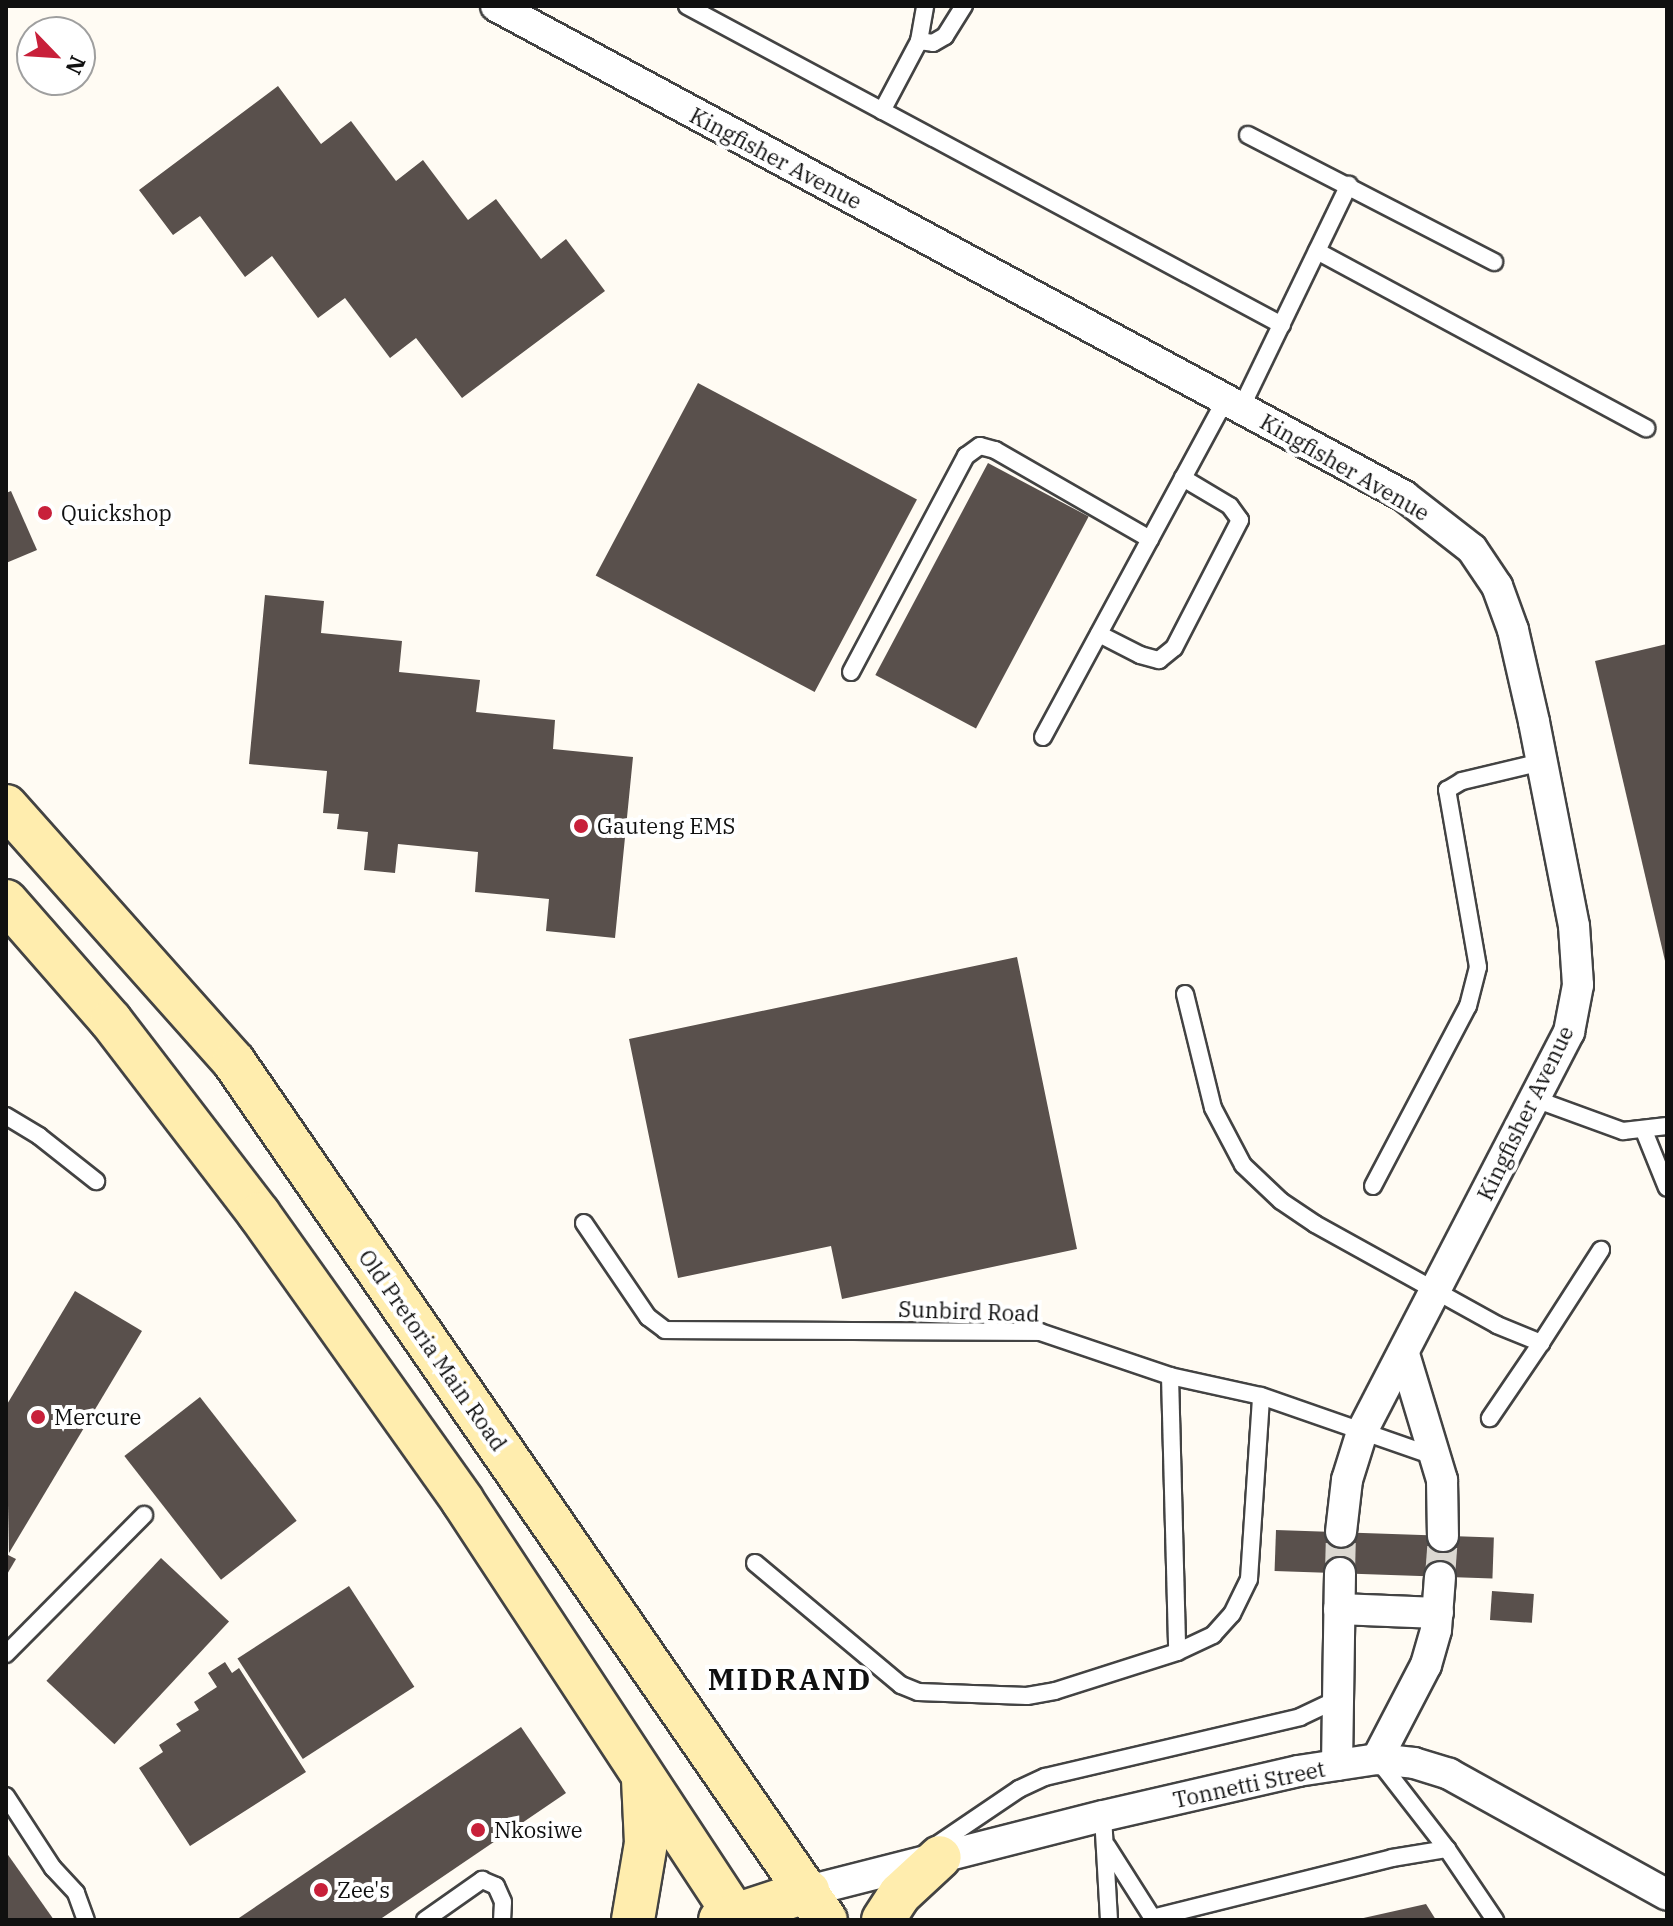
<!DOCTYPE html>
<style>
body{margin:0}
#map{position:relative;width:1673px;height:1926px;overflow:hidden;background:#fffbf3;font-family:"IBM Plex Serif",serif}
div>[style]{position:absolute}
.building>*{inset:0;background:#59504c;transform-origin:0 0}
.street-tunnel>*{height:30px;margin-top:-15px;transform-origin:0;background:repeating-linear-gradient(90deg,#dbd8d1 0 30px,transparent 0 45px)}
.roads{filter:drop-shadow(2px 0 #434343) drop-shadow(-2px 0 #434343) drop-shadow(0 2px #434343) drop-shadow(0 -2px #434343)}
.lane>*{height:16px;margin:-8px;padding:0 8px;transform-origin:8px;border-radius:8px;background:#fff}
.street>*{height:30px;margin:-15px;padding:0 15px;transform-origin:15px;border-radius:15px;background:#fff}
.secondary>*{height:42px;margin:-21px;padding:0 21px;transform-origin:21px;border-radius:21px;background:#ffedae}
.dots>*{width:22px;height:22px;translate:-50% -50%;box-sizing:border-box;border:4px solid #fff;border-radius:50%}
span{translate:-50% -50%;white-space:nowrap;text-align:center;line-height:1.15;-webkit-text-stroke:8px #fff;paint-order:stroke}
.street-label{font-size:22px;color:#101010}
.poi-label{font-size:22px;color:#101010}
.left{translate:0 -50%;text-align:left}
.district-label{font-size:30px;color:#101010;font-weight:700;letter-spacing:2px}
.frame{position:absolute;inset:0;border:8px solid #101010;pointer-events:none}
.north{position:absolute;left:16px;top:16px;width:80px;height:80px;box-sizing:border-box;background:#fff;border:2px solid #9f9f9f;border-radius:50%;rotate:115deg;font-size:22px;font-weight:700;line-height:32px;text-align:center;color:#101010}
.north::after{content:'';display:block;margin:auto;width:28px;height:36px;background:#c8203a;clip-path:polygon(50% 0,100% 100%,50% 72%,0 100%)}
</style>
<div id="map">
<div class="building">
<i style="clip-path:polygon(278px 86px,321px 144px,351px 121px,396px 181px,423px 160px,468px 220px,496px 199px,541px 259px,566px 239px,605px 291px,462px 398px,416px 338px,390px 358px,345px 298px,318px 318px,272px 256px,245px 277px,200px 216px,173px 235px,139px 190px)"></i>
<i style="left:698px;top:383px;width:248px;height:218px;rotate:28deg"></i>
<i style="left:988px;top:463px;width:114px;height:240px;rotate:28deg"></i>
<i style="clip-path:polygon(11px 491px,37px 550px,6px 563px,6px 493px)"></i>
<i style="clip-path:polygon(265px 595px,324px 601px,321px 633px,402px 641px,399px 672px,480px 680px,476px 712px,555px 720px,553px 749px,633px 757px,615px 938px,546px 931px,549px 899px,475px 892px,478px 852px,398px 844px,395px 873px,364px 870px,368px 832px,337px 829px,339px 814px,323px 813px,327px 771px,249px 764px)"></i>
<i style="clip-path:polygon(1667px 644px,1667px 965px,1666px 965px,1595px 661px)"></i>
<i style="clip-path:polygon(1017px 957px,1077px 1249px,842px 1299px,831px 1246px,678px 1278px,629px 1039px)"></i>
<i style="clip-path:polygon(75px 1291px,142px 1331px,9px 1553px,6px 1406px)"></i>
<i style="left:200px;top:1397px;width:157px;height:96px;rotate:52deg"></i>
<i style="left:1276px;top:1530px;width:218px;height:41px;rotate:2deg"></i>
<i style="clip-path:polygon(6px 1554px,16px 1559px,6px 1576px)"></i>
<i style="left:161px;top:1558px;width:93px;height:168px;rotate:43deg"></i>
<i style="left:349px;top:1586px;width:120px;height:133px;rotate:57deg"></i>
<i style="left:1492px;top:1591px;width:42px;height:29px;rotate:4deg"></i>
<i style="clip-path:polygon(225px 1662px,232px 1673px,239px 1668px,306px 1772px,190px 1846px,139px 1768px,163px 1752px,159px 1745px,181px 1731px,176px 1724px,199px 1710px,194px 1702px,217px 1687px,208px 1673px)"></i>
<i style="clip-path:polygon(521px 1727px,566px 1793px,379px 1920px,236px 1920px)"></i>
<i style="clip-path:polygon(6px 1852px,54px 1920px,6px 1920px)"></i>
<i style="clip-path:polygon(1426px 1904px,1436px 1920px,1360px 1920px,1359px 1919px)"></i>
</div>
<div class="street-tunnel">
<i style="left:1340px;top:1573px;width:41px;rotate:-88.6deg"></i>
<i style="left:1440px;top:1577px;width:41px;rotate:-85.8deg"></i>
</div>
<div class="roads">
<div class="lane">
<i style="left:687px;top:6px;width:675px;rotate:28.2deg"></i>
<i style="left:919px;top:41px;width:14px;rotate:8deg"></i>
<i style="left:933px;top:43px;width:14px;rotate:-30deg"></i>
<i style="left:945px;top:36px;width:36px;rotate:-58deg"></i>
<i style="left:882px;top:111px;width:79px;rotate:-62.1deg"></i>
<i style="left:919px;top:41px;width:36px;rotate:-80deg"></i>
<i style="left:1248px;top:135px;width:277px;rotate:27.3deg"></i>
<i style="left:1317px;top:251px;width:374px;rotate:28.3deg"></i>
<i style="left:1241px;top:408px;width:248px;rotate:-64.2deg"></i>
<i style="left:1099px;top:634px;width:46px;rotate:27.1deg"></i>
<i style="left:1140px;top:655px;width:20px;rotate:15deg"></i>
<i style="left:1159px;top:660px;width:19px;rotate:-39deg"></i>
<i style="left:1174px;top:648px;width:144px;rotate:-62.7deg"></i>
<i style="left:1240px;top:520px;width:17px;rotate:-126deg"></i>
<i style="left:1230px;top:506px;width:55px;rotate:-149.2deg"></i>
<i style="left:851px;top:672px;width:245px;rotate:-62deg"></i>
<i style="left:966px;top:456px;width:17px;rotate:-36deg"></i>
<i style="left:980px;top:446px;width:16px;rotate:15deg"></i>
<i style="left:995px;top:450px;width:179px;rotate:29.9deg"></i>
<i style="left:1043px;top:737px;width:383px;rotate:-61.6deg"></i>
<i style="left:1185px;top:994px;width:117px;rotate:76.2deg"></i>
<i style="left:1213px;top:1108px;width:64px;rotate:62.2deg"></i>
<i style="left:1243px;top:1165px;width:52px;rotate:43.5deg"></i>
<i style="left:1281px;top:1201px;width:41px;rotate:34.1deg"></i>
<i style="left:1315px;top:1224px;width:208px;rotate:29deg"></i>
<i style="left:1497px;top:1325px;width:48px;rotate:22.2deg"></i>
<i style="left:1541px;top:1343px;width:91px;rotate:124.2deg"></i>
<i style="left:1535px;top:1099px;width:94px;rotate:20deg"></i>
<i style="left:1623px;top:1131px;width:44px;rotate:-6.5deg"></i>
<i style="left:6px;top:1116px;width:39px;rotate:31deg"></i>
<i style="left:39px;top:1136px;width:73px;rotate:38.3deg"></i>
<i style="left:1644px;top:1131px;width:61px;rotate:68deg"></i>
<i style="left:1373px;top:1186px;width:204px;rotate:-62.2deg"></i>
<i style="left:1468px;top:1006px;width:40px;rotate:-75.6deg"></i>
<i style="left:1478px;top:967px;width:180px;rotate:-99.9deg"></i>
<i style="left:1447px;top:790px;width:17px;rotate:-31deg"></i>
<i style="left:1462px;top:781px;width:82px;rotate:-13.4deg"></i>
<i style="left:584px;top:1223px;width:114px;rotate:55.8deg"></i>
<i style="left:648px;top:1317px;width:21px;rotate:37deg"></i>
<i style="left:665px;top:1330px;width:375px;rotate:0.3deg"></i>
<i style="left:1040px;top:1332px;width:137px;rotate:18.7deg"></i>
<i style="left:1170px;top:1376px;width:93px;rotate:12.4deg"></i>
<i style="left:1261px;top:1396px;width:185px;rotate:19.2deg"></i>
<i style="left:1541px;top:1343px;width:111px;rotate:-57.2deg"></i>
<i style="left:1170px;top:1376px;width:276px;rotate:88.5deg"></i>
<i style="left:755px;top:1563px;width:190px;rotate:39.9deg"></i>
<i style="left:901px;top:1685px;width:18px;rotate:22deg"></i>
<i style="left:918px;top:1692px;width:109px;rotate:2.1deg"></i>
<i style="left:1027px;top:1696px;width:28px;rotate:-10deg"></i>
<i style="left:1055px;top:1691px;width:128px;rotate:-17.7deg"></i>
<i style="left:1177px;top:1652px;width:40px;rotate:-25deg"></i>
<i style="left:1213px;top:1635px;width:28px;rotate:-48deg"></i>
<i style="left:1232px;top:1614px;width:39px;rotate:-64deg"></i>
<i style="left:1249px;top:1579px;width:183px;rotate:-86.2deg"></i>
<i style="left:6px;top:1654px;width:196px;rotate:-45.2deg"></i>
<i style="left:1378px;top:1760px;width:113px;rotate:52.2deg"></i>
<i style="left:1447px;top:1849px;width:86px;rotate:55.9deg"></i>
<i style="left:6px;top:1796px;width:86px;rotate:56.9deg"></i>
<i style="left:53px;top:1868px;width:34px;rotate:47deg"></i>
<i style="left:76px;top:1893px;width:29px;rotate:70deg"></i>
<i style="left:1103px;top:1816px;width:104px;rotate:86.7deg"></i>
<i style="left:1107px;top:1846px;width:88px;rotate:57.6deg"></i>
<i style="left:929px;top:1850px;width:109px;rotate:-34.1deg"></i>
<i style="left:1019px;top:1789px;width:29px;rotate:-25deg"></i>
<i style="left:1045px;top:1777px;width:262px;rotate:-13.2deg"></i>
<i style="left:1300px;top:1717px;width:42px;rotate:-25.3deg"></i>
<i style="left:1152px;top:1918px;width:247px;rotate:-14deg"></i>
<i style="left:1392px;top:1858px;width:56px;rotate:-9.3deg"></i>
<i style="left:425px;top:1920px;width:70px;rotate:-35.1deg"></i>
<i style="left:482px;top:1880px;width:15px;rotate:23deg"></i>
<i style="left:496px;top:1886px;width:17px;rotate:66deg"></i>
<i style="left:503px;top:1902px;width:18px;rotate:93deg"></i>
</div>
<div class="street">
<i style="left:496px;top:6px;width:1032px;rotate:28.35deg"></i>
<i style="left:1404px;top:496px;width:86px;rotate:37.9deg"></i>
<i style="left:1472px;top:549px;width:45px;rotate:56deg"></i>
<i style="left:1497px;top:586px;width:47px;rotate:70deg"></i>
<i style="left:1513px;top:630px;width:94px;rotate:77.1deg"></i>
<i style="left:1534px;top:722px;width:208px;rotate:78.9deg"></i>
<i style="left:1574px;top:926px;width:59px;rotate:86.1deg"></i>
<i style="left:1578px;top:985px;width:48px;rotate:100.8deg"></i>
<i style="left:1569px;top:1032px;width:450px;rotate:117.4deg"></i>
<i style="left:1362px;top:1432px;width:50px;rotate:107.4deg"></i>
<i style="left:1347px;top:1480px;width:52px;rotate:96.6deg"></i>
<i style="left:1404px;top:1354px;width:132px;rotate:73.2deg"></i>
<i style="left:1442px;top:1480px;width:56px;rotate:89deg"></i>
<i style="left:1339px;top:1609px;width:99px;rotate:2.3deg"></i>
<i style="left:1377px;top:1759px;width:106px;rotate:-62.5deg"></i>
<i style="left:1426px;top:1665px;width:36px;rotate:-74deg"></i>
<i style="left:1436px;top:1630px;width:53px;rotate:-85.7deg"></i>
<i style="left:1337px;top:1765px;width:192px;rotate:-89.1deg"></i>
<i style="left:808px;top:1891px;width:304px;rotate:-14.3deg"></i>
<i style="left:1103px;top:1816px;width:200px;rotate:-13deg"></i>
<i style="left:1298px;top:1771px;width:80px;rotate:-8.6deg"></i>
<i style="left:1377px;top:1759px;width:37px;rotate:6deg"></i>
<i style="left:1414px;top:1763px;width:37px;rotate:17deg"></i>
<i style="left:1449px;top:1774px;width:249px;rotate:29deg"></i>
</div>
<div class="secondary">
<i style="left:6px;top:806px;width:343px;rotate:48.3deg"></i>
<i style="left:234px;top:1062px;width:1042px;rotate:55.4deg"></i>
<i style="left:6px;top:901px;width:159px;rotate:48.8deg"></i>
<i style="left:111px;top:1021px;width:243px;rotate:52.5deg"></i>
<i style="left:259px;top:1214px;width:351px;rotate:54.6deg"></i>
<i style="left:462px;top:1500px;width:503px;rotate:56.69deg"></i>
<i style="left:633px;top:1920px;width:78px;rotate:-80.4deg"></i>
<i style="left:646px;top:1843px;width:63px;rotate:-92.7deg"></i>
<i style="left:720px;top:1920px;width:93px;rotate:-18.2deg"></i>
<i style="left:883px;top:1920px;width:31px;rotate:-57deg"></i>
<i style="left:900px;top:1894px;width:54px;rotate:-42.8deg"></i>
</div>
</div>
<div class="dots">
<i style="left:45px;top:513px;background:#c8203a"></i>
<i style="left:581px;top:826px;background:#c8203a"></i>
<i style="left:38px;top:1417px;background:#c8203a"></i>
<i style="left:478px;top:1830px;background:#c8203a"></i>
<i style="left:321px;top:1890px;background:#c8203a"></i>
</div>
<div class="street-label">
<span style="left:776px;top:158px;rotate:28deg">Kingfisher Avenue</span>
<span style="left:1345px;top:467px;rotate:30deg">Kingfisher Avenue</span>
<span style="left:1525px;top:1113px;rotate:-64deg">Kingfisher Avenue</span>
<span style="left:969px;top:1311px;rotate:2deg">Sunbird Road</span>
<span style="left:433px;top:1350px;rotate:55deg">Old Pretoria Main Road</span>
<span style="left:1249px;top:1784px;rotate:-12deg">Tonnetti Street</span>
</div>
<div class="poi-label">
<span class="left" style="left:61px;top:513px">Quickshop</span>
<span class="left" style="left:597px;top:826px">Gauteng EMS</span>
<span class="left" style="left:54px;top:1417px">Mercure</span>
<span class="left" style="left:494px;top:1830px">Nkosiwe</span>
<span class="left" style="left:337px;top:1890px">Zee's</span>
</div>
<div class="district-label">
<span style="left:790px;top:1679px">MIDRAND</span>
</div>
<div class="frame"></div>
<div class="north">N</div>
</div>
